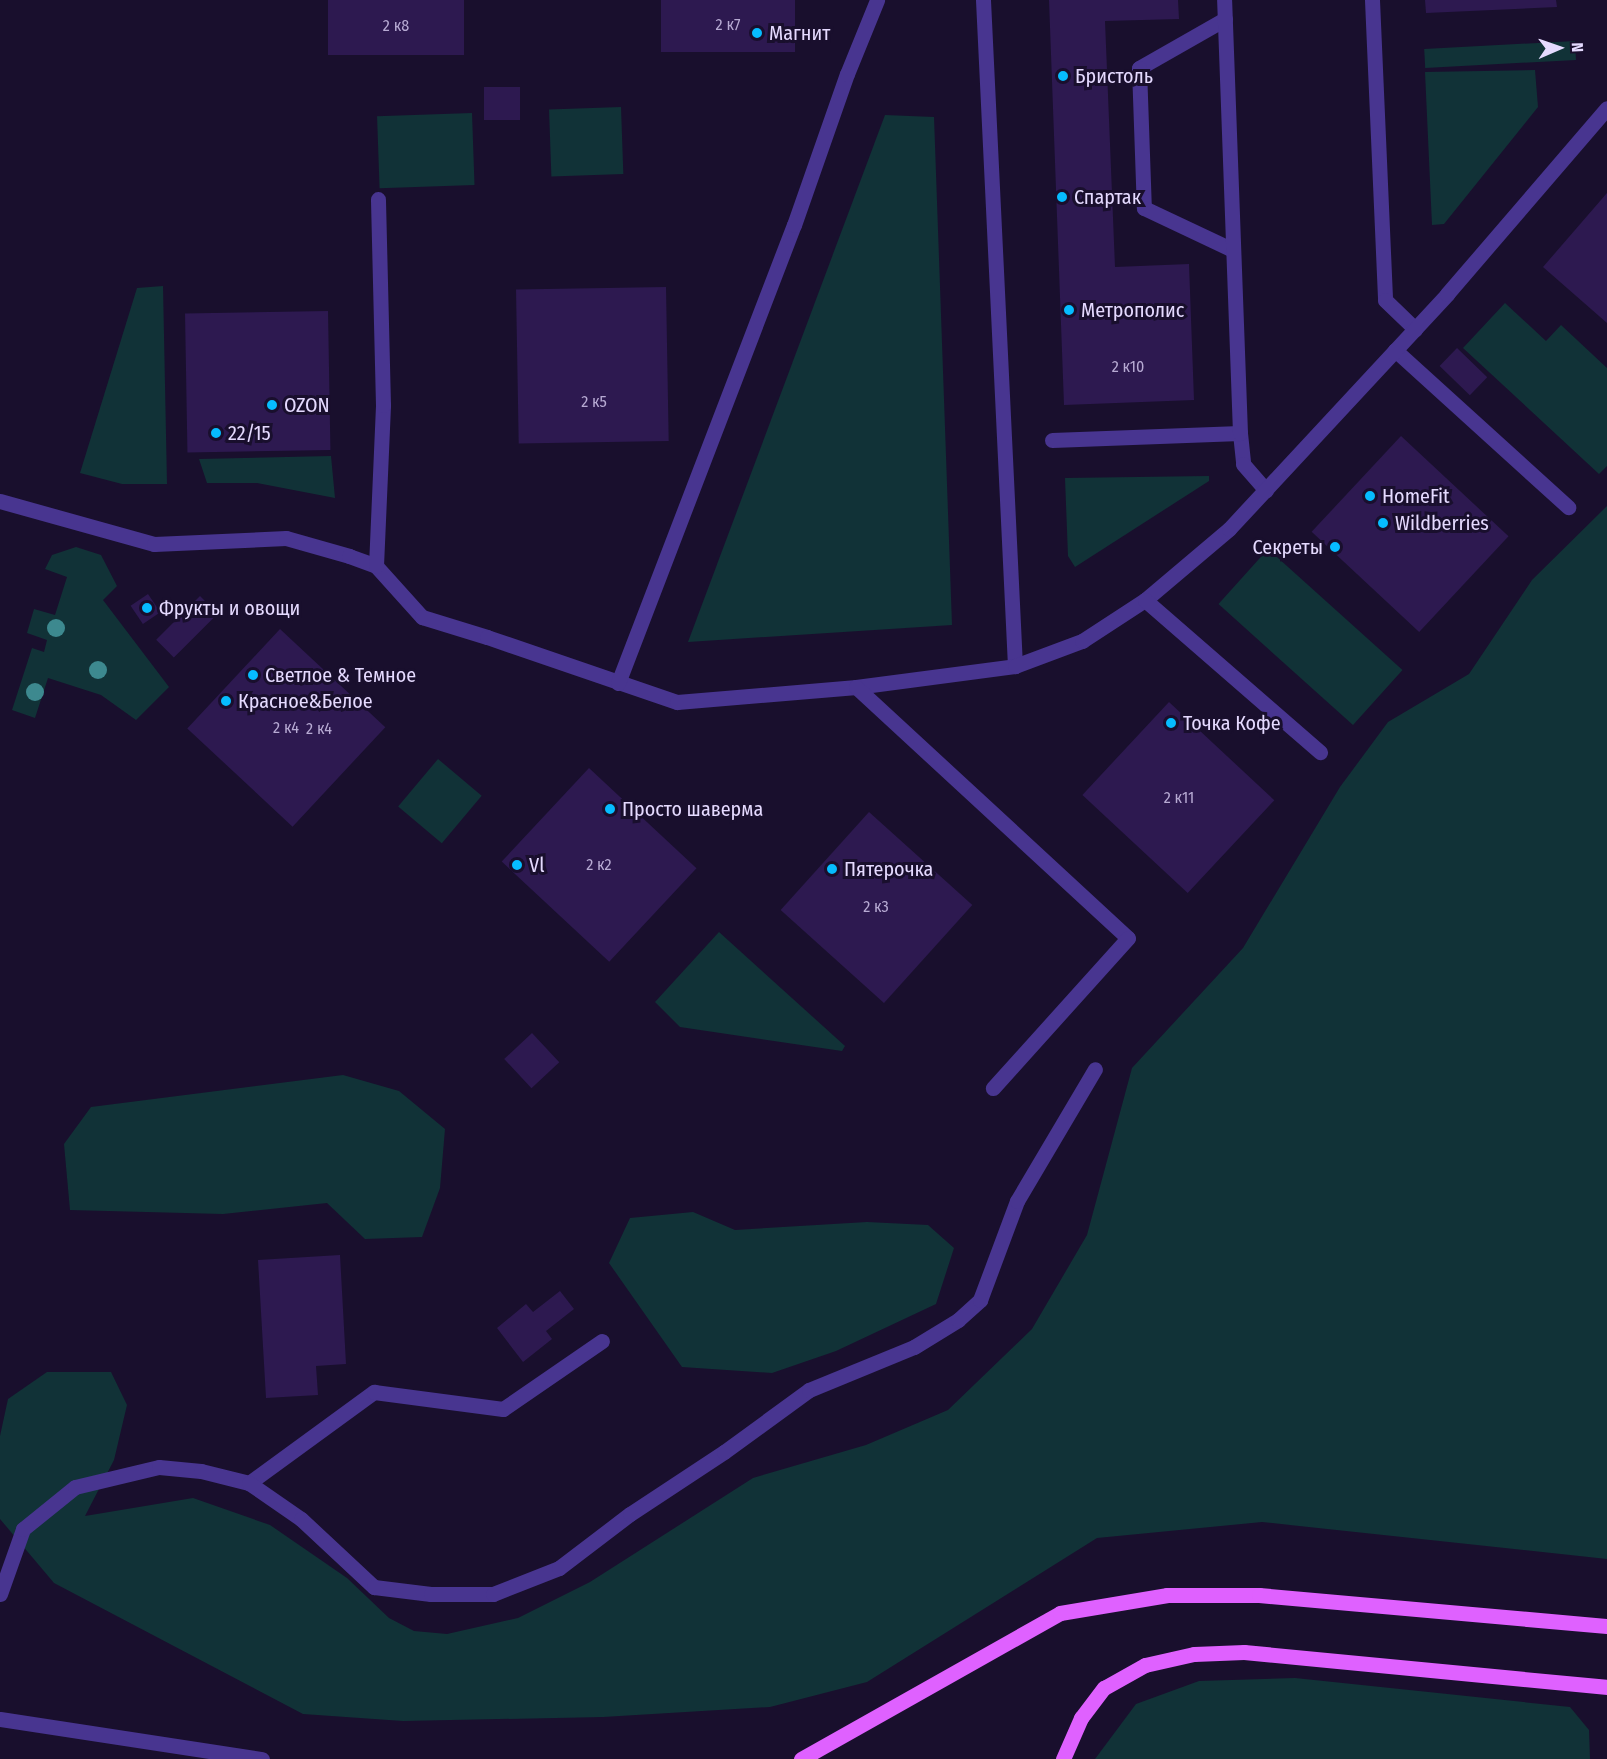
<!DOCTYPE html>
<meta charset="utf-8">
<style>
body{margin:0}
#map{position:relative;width:1607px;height:1759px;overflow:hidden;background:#190f2d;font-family:"Fira Sans Condensed",sans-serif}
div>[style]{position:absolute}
.green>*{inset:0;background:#113237;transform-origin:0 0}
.building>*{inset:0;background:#2d1950;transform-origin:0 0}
.minor>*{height:15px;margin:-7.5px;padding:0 7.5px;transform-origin:7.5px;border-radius:7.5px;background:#483590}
.major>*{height:15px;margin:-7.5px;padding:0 7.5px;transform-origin:7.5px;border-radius:7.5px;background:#df61ff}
.trees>*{width:18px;height:18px;margin:-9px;border-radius:50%;background:#3d898f}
.dots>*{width:16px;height:16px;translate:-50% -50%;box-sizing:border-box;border:3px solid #190f2d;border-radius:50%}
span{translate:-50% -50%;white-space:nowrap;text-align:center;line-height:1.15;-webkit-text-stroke:6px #190f2d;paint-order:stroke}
.number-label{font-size:16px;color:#b7aad3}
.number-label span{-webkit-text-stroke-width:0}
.poi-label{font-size:20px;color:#e5daff}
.left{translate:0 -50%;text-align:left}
.right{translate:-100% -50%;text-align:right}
.north{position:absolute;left:1529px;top:18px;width:60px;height:60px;-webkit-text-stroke:4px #190f2d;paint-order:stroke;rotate:88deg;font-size:16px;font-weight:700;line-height:24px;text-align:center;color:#e5daff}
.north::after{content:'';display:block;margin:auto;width:21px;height:27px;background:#e5daff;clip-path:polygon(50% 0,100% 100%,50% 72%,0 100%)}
</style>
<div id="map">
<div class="green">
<i style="left:1575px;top:41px;width:19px;height:151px;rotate:87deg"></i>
<i style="clip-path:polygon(1535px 70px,1538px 107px,1444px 224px,1432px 225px,1425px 72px)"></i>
<i style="left:621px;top:107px;width:67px;height:72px;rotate:88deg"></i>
<i style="left:472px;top:113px;width:72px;height:95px;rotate:88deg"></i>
<i style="clip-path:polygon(885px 115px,934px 117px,952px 625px,688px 642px)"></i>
<i style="clip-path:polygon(163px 286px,167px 484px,122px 484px,80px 473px,137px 288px)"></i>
<i style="clip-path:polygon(1505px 303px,1546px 341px,1561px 325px,1607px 368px,1607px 466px,1599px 474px,1463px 348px)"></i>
<i style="clip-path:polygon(331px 456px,335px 498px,257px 483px,207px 483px,199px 459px)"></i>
<i style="clip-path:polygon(1209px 476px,1209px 481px,1075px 567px,1068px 556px,1065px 478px)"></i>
<i style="clip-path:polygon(1607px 506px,1607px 1559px,1262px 1522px,1097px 1538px,867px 1682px,770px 1707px,603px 1717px,403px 1721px,303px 1714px,54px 1583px,0 1519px,0 1436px,8px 1399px,47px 1372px,111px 1372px,127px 1405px,114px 1460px,85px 1516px,193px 1498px,270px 1525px,347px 1578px,389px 1618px,414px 1631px,447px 1634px,518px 1618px,590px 1582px,753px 1478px,866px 1445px,948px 1410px,1032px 1329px,1087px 1235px,1132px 1068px,1243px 948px,1340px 787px,1388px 722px,1469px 674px,1532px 580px)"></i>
<i style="clip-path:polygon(76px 547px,101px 555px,117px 586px,103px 600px,169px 687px,136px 720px,101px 695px,48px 678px,35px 718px,12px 710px,32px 648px,44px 652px,47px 640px,27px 633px,34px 609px,55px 615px,67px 577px,45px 569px,52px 555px)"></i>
<i style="left:1268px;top:549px;width:181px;height:74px;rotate:42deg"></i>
<i style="left:438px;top:759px;width:57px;height:62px;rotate:40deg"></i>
<i style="clip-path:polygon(719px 932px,845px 1046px,842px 1051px,680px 1027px,655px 1002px)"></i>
<i style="clip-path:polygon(343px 1075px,399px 1091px,445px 1129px,440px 1188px,422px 1237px,365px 1239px,327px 1203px,223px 1214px,70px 1210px,64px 1144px,91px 1107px)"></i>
<i style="clip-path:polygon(693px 1212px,735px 1230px,867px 1222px,928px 1225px,954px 1248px,936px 1304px,836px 1351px,772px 1373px,682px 1367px,609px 1263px,630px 1218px)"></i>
<i style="clip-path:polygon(1295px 1678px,1570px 1707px,1589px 1730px,1590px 1759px,1095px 1759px,1136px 1704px,1199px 1681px)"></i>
</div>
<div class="building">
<i style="left:328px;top:0;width:136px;height:55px"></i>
<i style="left:661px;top:0;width:134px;height:52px"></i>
<i style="clip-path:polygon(1049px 0,1178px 0,1179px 19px,1105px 21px,1115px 267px,1189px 264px,1194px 400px,1064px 405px)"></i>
<i style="clip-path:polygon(1425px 0,1556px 0,1557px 7px,1426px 13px)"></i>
<i style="left:520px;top:87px;width:33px;height:36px;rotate:90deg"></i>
<i style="clip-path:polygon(1607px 193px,1607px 323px,1543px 267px)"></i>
<i style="left:666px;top:287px;width:154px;height:150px;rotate:89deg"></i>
<i style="left:328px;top:311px;width:139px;height:143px;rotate:89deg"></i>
<i style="left:1457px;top:348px;width:42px;height:25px;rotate:44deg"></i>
<i style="left:1401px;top:436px;width:147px;height:131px;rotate:43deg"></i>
<i style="left:148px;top:594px;width:22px;height:21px;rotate:56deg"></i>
<i style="left:200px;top:596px;width:25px;height:62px;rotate:45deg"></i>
<i style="left:280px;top:629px;width:144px;height:136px;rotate:43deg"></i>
<i style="left:1169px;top:702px;width:144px;height:127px;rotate:43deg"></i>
<i style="left:589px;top:768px;width:147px;height:128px;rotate:43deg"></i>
<i style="left:869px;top:812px;width:139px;height:132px;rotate:42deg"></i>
<i style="left:532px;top:1033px;width:40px;height:38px;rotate:47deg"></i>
<i style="clip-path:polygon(340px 1255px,346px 1364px,316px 1366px,318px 1395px,266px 1398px,258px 1260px)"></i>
<i style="clip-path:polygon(560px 1291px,574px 1309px,546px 1331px,552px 1339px,523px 1362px,497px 1328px,526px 1304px,533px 1312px)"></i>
</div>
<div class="minor">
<i style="left:983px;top:0;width:667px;rotate:87.25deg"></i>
<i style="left:1372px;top:0;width:300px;rotate:87.5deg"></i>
<i style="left:1385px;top:300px;width:42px;rotate:44deg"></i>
<i style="left:1225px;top:19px;width:99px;rotate:150.3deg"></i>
<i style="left:1139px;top:68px;width:140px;rotate:88deg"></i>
<i style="left:1144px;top:208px;width:98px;rotate:25.3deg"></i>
<i style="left:1395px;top:350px;width:234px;rotate:42.2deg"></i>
<i style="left:1240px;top:433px;width:31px;rotate:84deg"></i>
<i style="left:1243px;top:464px;width:35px;rotate:49deg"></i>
<i style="left:1052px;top:440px;width:188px;rotate:-2.1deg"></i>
<i style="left:1240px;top:433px;width:433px;rotate:-92.1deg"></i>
<i style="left:0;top:501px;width:160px;rotate:15.6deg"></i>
<i style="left:154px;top:544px;width:132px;rotate:-2.6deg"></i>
<i style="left:286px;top:538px;width:66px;rotate:15.9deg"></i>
<i style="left:349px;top:556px;width:29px;rotate:20deg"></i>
<i style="left:376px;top:566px;width:69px;rotate:48deg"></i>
<i style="left:422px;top:617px;width:68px;rotate:17.1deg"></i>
<i style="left:487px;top:637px;width:201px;rotate:18.9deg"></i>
<i style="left:677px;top:702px;width:180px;rotate:-4.8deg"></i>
<i style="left:856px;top:687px;width:160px;rotate:-7.5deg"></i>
<i style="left:1015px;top:666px;width:72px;rotate:-20.5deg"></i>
<i style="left:1082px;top:641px;width:75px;rotate:-33.1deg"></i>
<i style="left:1145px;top:600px;width:110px;rotate:-40.2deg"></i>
<i style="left:1229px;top:529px;width:321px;rotate:-47.1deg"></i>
<i style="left:1447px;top:294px;width:245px;rotate:-49.3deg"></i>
<i style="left:376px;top:566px;width:161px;rotate:-87.5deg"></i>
<i style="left:383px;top:405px;width:206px;rotate:-91.4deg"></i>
<i style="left:1145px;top:600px;width:232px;rotate:41deg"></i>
<i style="left:618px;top:683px;width:491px;rotate:-69deg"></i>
<i style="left:794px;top:225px;width:160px;rotate:-70.7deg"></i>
<i style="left:847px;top:74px;width:80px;rotate:-67.9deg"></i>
<i style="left:856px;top:687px;width:370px;rotate:42.7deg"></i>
<i style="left:1128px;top:938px;width:202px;rotate:132deg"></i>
<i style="left:249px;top:1483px;width:155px;rotate:-36.1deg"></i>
<i style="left:374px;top:1392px;width:130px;rotate:7.5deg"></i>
<i style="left:503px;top:1409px;width:120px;rotate:-34.5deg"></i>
<i style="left:0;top:1594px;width:69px;rotate:-70.5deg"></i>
<i style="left:23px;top:1529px;width:67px;rotate:-38.9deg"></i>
<i style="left:75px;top:1487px;width:86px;rotate:-13.4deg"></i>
<i style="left:159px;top:1467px;width:42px;rotate:5.4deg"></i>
<i style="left:201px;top:1471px;width:49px;rotate:14deg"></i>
<i style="left:249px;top:1483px;width:63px;rotate:34.7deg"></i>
<i style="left:301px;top:1519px;width:100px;rotate:43deg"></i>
<i style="left:374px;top:1587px;width:57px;rotate:7deg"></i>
<i style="left:431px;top:1594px;width:62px"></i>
<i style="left:493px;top:1594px;width:71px;rotate:-21.5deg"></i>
<i style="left:559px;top:1568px;width:89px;rotate:-37.3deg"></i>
<i style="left:630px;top:1514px;width:113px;rotate:-33.4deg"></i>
<i style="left:724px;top:1452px;width:105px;rotate:-36.1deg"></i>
<i style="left:809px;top:1390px;width:113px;rotate:-22.3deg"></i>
<i style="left:914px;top:1347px;width:52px;rotate:-31.5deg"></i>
<i style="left:958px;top:1320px;width:30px;rotate:-42deg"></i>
<i style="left:980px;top:1300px;width:106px;rotate:-69.5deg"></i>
<i style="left:1017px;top:1201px;width:153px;rotate:-59.4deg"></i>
<i style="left:0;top:1719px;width:265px;rotate:8.7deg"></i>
</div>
<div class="major">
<i style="left:801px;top:1759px;width:297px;rotate:-29.4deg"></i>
<i style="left:1060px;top:1613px;width:109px;rotate:-9.5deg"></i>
<i style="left:1167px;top:1595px;width:92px"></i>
<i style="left:1259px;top:1595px;width:349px;rotate:5.1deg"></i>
<i style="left:1063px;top:1759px;width:45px;rotate:-66.3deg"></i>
<i style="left:1081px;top:1718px;width:38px;rotate:-53deg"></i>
<i style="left:1104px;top:1688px;width:47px;rotate:-29.3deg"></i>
<i style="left:1145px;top:1665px;width:50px;rotate:-12.7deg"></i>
<i style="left:1194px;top:1654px;width:50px;rotate:-2.3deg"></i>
<i style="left:1244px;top:1652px;width:365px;rotate:5.5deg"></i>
</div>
<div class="trees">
<i style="left:56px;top:628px"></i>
<i style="left:98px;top:670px"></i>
<i style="left:35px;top:692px"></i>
</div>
<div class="dots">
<i style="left:757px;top:33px;background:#06bcff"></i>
<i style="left:1063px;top:76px;background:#06bcff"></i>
<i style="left:1062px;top:197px;background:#06bcff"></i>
<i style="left:1069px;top:310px;background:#06bcff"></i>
<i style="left:272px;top:405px;background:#06bcff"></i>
<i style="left:216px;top:433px;background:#06bcff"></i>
<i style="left:1370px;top:496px;background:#06bcff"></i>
<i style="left:1383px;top:523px;background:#06bcff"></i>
<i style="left:1335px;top:547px;background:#06bcff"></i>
<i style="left:147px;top:608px;background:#06bcff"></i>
<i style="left:253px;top:675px;background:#06bcff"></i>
<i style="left:226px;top:701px;background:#06bcff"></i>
<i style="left:1171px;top:723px;background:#06bcff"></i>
<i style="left:610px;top:809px;background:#06bcff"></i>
<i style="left:517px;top:865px;background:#06bcff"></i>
<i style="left:832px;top:869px;background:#06bcff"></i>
</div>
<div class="number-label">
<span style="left:728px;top:25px">2 к7</span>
<span style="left:396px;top:26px">2 к8</span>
<span style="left:1128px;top:367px">2 к10</span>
<span style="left:594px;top:402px">2 к5</span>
<span style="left:286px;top:728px">2 к4</span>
<span style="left:319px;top:729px">2 к4</span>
<span style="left:1179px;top:798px">2 к11</span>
<span style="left:599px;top:865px">2 к2</span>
<span style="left:876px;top:907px">2 к3</span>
</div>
<div class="poi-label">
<span class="left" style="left:769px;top:33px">Магнит</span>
<span class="left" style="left:1075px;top:76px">Бристоль</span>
<span class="left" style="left:1074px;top:197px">Спартак</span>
<span class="left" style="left:1081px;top:310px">Метрополис</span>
<span class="left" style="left:284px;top:405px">OZON</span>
<span class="left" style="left:228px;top:433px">22/15</span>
<span class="left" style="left:1382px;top:496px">HomeFit</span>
<span class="left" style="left:1395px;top:523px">Wildberries</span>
<span class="right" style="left:1323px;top:547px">Секреты</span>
<span class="left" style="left:159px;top:608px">Фрукты и овощи</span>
<span class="left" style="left:265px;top:675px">Светлое &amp; Темное</span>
<span class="left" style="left:238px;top:701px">Красное&amp;Белое</span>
<span class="left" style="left:1183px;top:723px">Точка Кофе</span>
<span class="left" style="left:622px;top:809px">Просто шаверма</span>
<span class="left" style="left:529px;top:865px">Vl</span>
<span class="left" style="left:844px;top:869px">Пятерочка</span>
</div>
<div class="north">N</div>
</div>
